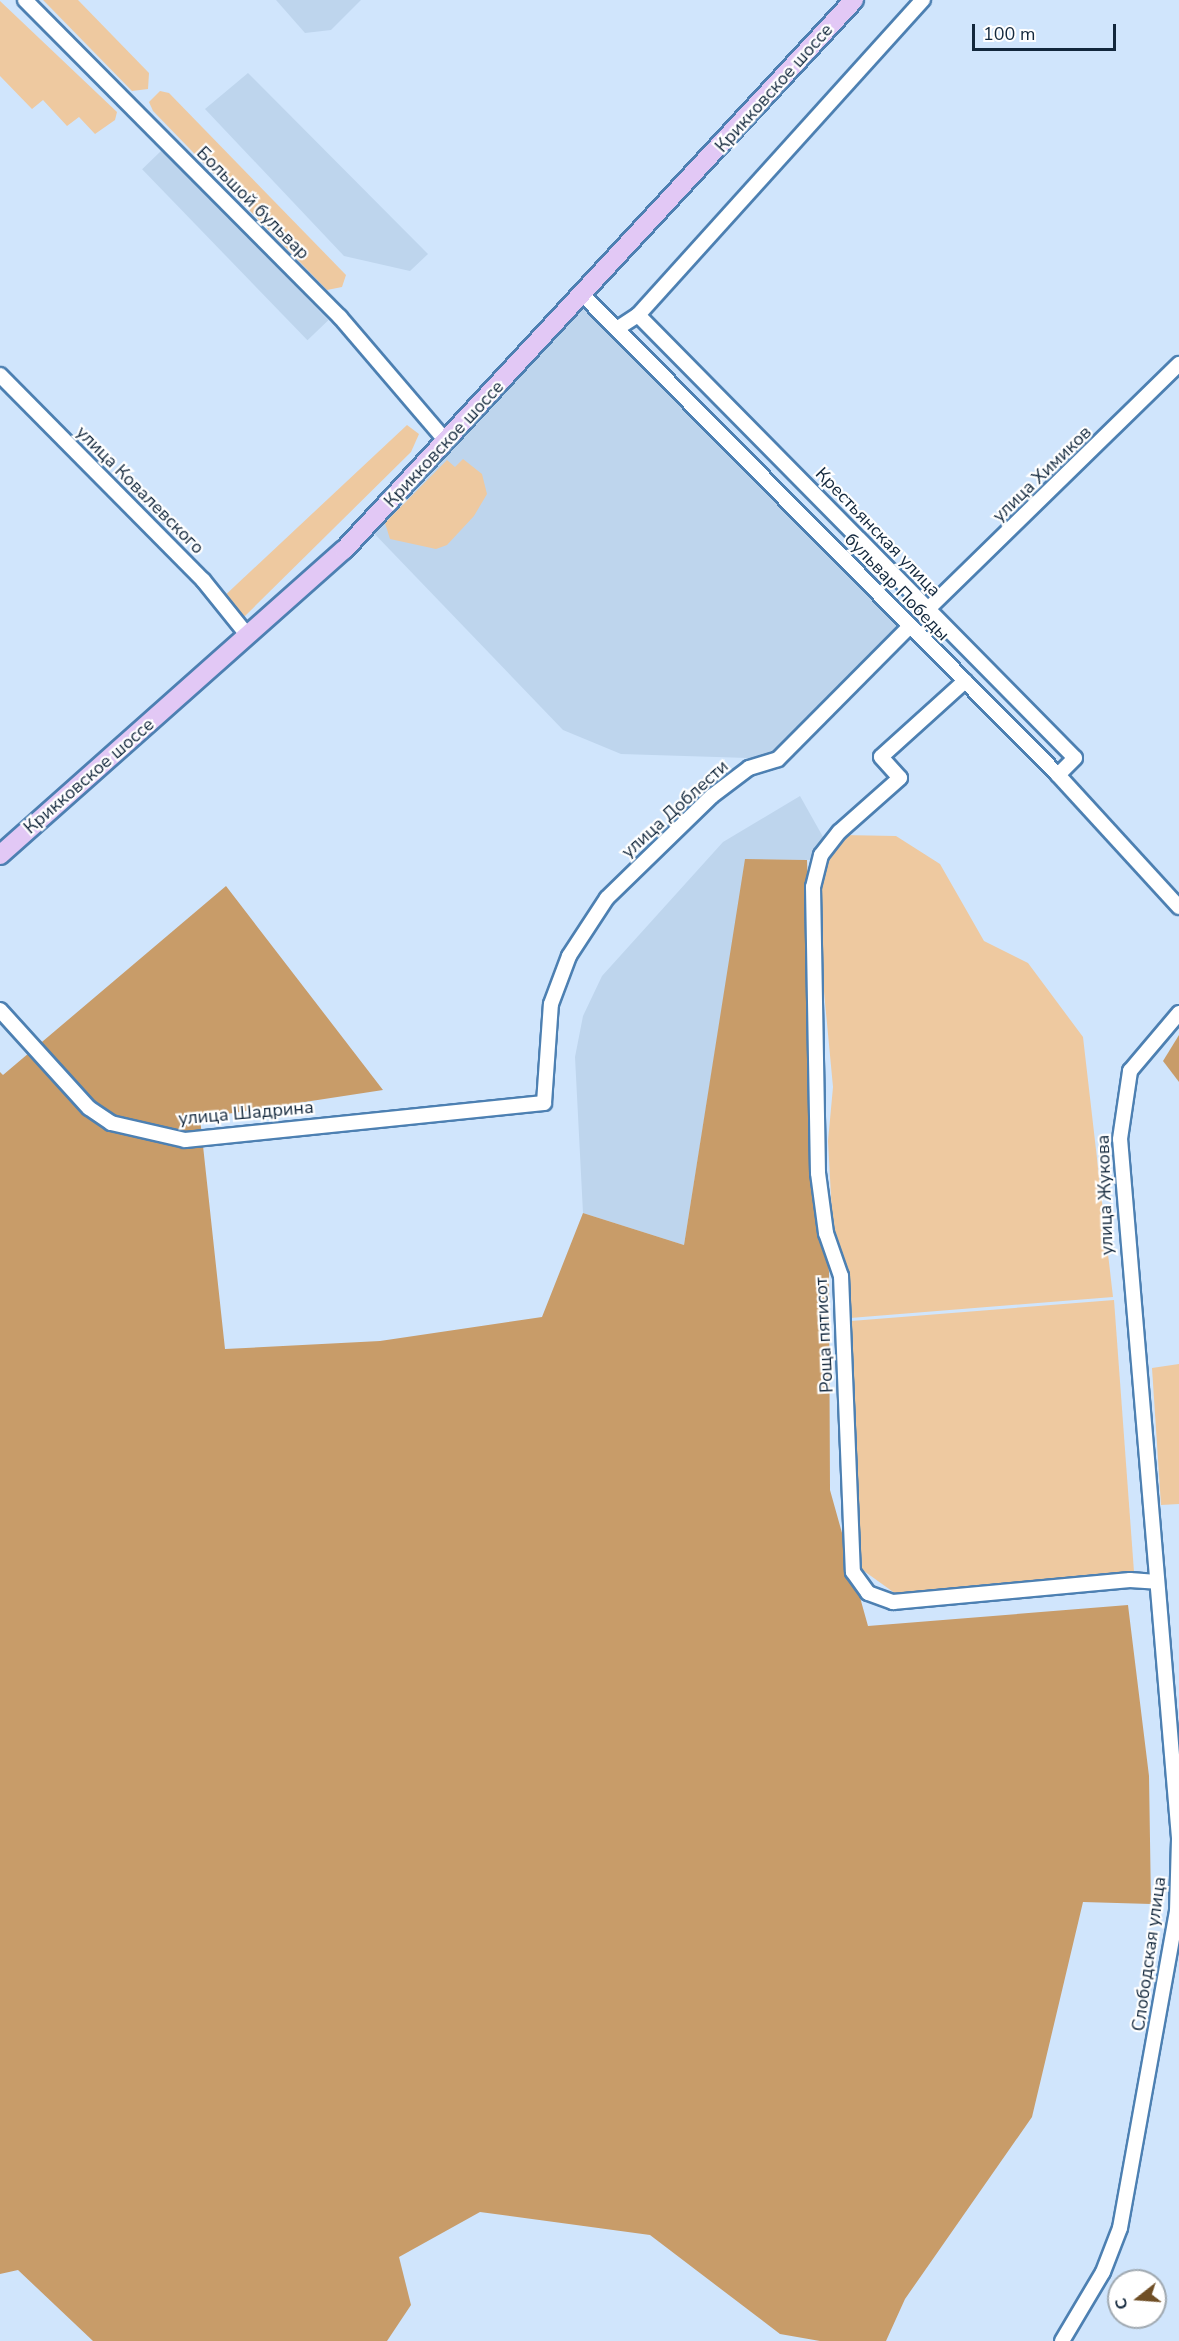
<!DOCTYPE html>
<meta charset="utf-8">
<style>
body{margin:0}
#map{position:relative;width:1179px;height:2341px;overflow:hidden;background:#d0e5fc;font-family:"Nunito Sans",sans-serif}
div>[style]{position:absolute}
.built>*{inset:0;background:#bed5ed;transform-origin:0 0}
.green>*{inset:0;background:#eec9a0}
.forest>*{inset:0;background:#c89c69}
.roads{filter:drop-shadow(2px 0 #4d80b2) drop-shadow(-2px 0 #4d80b2) drop-shadow(0 2px #4d80b2) drop-shadow(0 -2px #4d80b2)}
.minor>*{height:14px;margin:-7px;padding:0 7px;transform-origin:7px;border-radius:7px;background:#fff}
.major>*{height:18px;margin:-9px;padding:0 9px;transform-origin:9px;border-radius:9px;background:#e2c8f5}
span{translate:-50% -50%;white-space:nowrap;text-align:center;line-height:1.15;-webkit-text-stroke:4.5px #fff;paint-order:stroke}
.street-label{font-size:18px;color:#12273c}
.north{position:absolute;left:1107px;top:2269px;width:60px;height:60px;box-sizing:border-box;background:#fff;border:2px solid #a0a9b1;border-radius:50%;rotate:253deg;font-size:16px;font-weight:700;line-height:24px;text-align:center;color:#12273c}
.north::after{content:'';display:block;margin:auto;width:21px;height:27px;background:#6f4e25;clip-path:polygon(50% 0,100% 100%,50% 72%,0 100%)}
.scale{position:absolute;left:972px;top:24px;width:144px;height:27px;box-sizing:border-box;border:3px solid #12273c;border-top:0;padding-left:8px;font-size:18px;line-height:21px;white-space:nowrap;color:#12273c;-webkit-text-stroke:4px #fff;paint-order:stroke}
</style>
<div id="map">
<div class="built">
<i style="clip-path:polygon(276px 0,361px 0,331px 30px,305px 33px)"></i>
<i style="clip-path:polygon(248px 73px,428px 254px,410px 271px,344px 256px,205px 109px)"></i>
<i style="left:163px;top:149px;width:238px;height:29px;rotate:46deg"></i>
<i style="clip-path:polygon(585px 297px,910px 626px,778px 759px,621px 754px,563px 730px,367px 526px)"></i>
<i style="clip-path:polygon(800px 796px,827px 844px,814px 860px,746px 859px,684px 1245px,583px 1213px,575px 1057px,583px 1016px,602px 976px,723px 842px)"></i>
</div>
<div class="green">
<i style="clip-path:polygon(43px 0,78px 0,149px 73px,148px 89px,132px 91px)"></i>
<i style="clip-path:polygon(0 1px,117px 112px,115px 120px,95px 134px,79px 117px,67px 126px,43px 100px,32px 109px,0 76px)"></i>
<i style="clip-path:polygon(160px 91px,169px 93px,346px 275px,342px 287px,327px 290px,153px 111px,149px 102px)"></i>
<i style="clip-path:polygon(407px 425px,419px 434px,411px 452px,245px 616px,233px 614px,220px 600px)"></i>
<i style="clip-path:polygon(463px 459px,482px 474px,487px 494px,474px 516px,447px 545px,436px 549px,390px 539px,385px 523px,447px 460px,455px 467px)"></i>
<i style="clip-path:polygon(842px 835px,896px 836px,940px 864px,984px 941px,1028px 963px,1083px 1037px,1113px 1297px,850px 1318px,846px 1272px,833px 1233px,828px 1141px,833px 1087px,816px 907px,825px 855px)"></i>
<i style="clip-path:polygon(1114px 1300px,1134px 1572px,896px 1594px,857px 1566px,851px 1321px)"></i>
<i style="clip-path:polygon(1179px 1364px,1179px 1504px,1161px 1505px,1152px 1368px)"></i>
</div>
<div class="forest">
<i style="clip-path:polygon(745px 859px,807px 860px,818px 1173px,829px 1272px,830px 1490px,868px 1626px,1128px 1605px,1149px 1776px,1151px 1904px,1083px 1902px,1032px 2117px,905px 2299px,886px 2341px,820px 2341px,780px 2334px,650px 2235px,480px 2212px,399px 2257px,411px 2305px,387px 2341px,93px 2341px,18px 2270px,0 2274px,0 1072px,3px 1075px,226px 886px,383px 1090px,200px 1118px,225px 1349px,380px 1341px,542px 1317px,583px 1213px,684px 1245px)"></i>
<i style="clip-path:polygon(1179px 1035px,1179px 1082px,1163px 1061px)"></i>
</div>
<div class="roads">
<div class="minor">
<i style="left:25px;top:0;width:447px;rotate:45.2deg"></i>
<i style="left:340px;top:317px;width:163px;rotate:49.5deg"></i>
<i style="left:585px;top:297px;width:672px;rotate:45.3deg"></i>
<i style="left:1058px;top:775px;width:179px;rotate:47.5deg"></i>
<i style="left:638px;top:315px;width:622px;rotate:45.39deg"></i>
<i style="left:1075px;top:758px;width:24px;rotate:135deg"></i>
<i style="left:618px;top:328px;width:24px;rotate:-33deg"></i>
<i style="left:638px;top:315px;width:425px;rotate:-47.9deg"></i>
<i style="left:0;top:375px;width:289px;rotate:45.3deg"></i>
<i style="left:203px;top:580px;width:72px;rotate:51.2deg"></i>
<i style="left:928px;top:609px;width:351px;rotate:-44.3deg"></i>
<i style="left:965px;top:681px;width:113px;rotate:137.9deg"></i>
<i style="left:881px;top:757px;width:28px;rotate:48deg"></i>
<i style="left:900px;top:778px;width:81px;rotate:138.5deg"></i>
<i style="left:839px;top:832px;width:29px;rotate:128deg"></i>
<i style="left:821px;top:855px;width:33px;rotate:104deg"></i>
<i style="left:813px;top:887px;width:286px;rotate:89deg"></i>
<i style="left:818px;top:1173px;width:61px;rotate:82.4deg"></i>
<i style="left:826px;top:1233px;width:46px;rotate:70.8deg"></i>
<i style="left:841px;top:1276px;width:296px;rotate:87.7deg"></i>
<i style="left:853px;top:1572px;width:26px;rotate:54deg"></i>
<i style="left:868px;top:1593px;width:27px;rotate:20deg"></i>
<i style="left:893px;top:1602px;width:238px;rotate:-5.3deg"></i>
<i style="left:1130px;top:1580px;width:27px;rotate:4deg"></i>
<i style="left:0;top:1010px;width:132px;rotate:47.8deg"></i>
<i style="left:89px;top:1108px;width:27px;rotate:34deg"></i>
<i style="left:111px;top:1123px;width:76px;rotate:12.9deg"></i>
<i style="left:185px;top:1140px;width:361px;rotate:-5.9deg"></i>
<i style="left:544px;top:1103px;width:99px;rotate:-86deg"></i>
<i style="left:551px;top:1004px;width:51px;rotate:-69.4deg"></i>
<i style="left:569px;top:956px;width:69px;rotate:-56.8deg"></i>
<i style="left:607px;top:898px;width:146px;rotate:-44.2deg"></i>
<i style="left:712px;top:796px;width:46px;rotate:-37.1deg"></i>
<i style="left:749px;top:768px;width:30px;rotate:-17deg"></i>
<i style="left:778px;top:759px;width:187px;rotate:-45.2deg"></i>
<i style="left:1062px;top:2341px;width:80px;rotate:-59.3deg"></i>
<i style="left:1103px;top:2272px;width:47px;rotate:-68.9deg"></i>
<i style="left:1120px;top:2228px;width:322px;rotate:-79.8deg"></i>
<i style="left:1177px;top:1911px;width:73px;rotate:-88.4deg"></i>
<i style="left:1179px;top:1838px;width:701px;rotate:-94.82deg"></i>
<i style="left:1120px;top:1139px;width:69px;rotate:-81.6deg"></i>
<i style="left:1130px;top:1071px;width:76px;rotate:-49.8deg"></i>
</div>
<div class="major">
<i style="left:0;top:855px;width:460px;rotate:-41.6deg"></i>
<i style="left:344px;top:550px;width:750px;rotate:-47.16deg"></i>
</div>
</div>
<div class="street-label">
<span style="left:774px;top:88px;rotate:-48deg">Крикковское шоссе</span>
<span style="left:253px;top:203px;rotate:45deg">Большой бульвар</span>
<span style="left:444px;top:444px;rotate:-47deg">Крикковское шоссе</span>
<span style="left:1042px;top:474px;rotate:-44deg">улица Химиков</span>
<span style="left:140px;top:490px;rotate:45deg">улица Ковалевского</span>
<span style="left:878px;top:532px;rotate:46deg">Крестьянская улица</span>
<span style="left:897px;top:587px;rotate:46deg">бульвар Победы</span>
<span style="left:89px;top:776px;rotate:-41deg">Крикковское шоссе</span>
<span style="left:675px;top:809px;rotate:-42deg">улица Доблести</span>
<span style="left:246px;top:1113px;rotate:-5deg">улица Шадрина</span>
<span style="left:1105px;top:1195px;rotate:-92deg">улица Жукова</span>
<span style="left:824px;top:1335px;rotate:-93deg">Роща пятисот</span>
<span style="left:1149px;top:1954px;rotate:-82deg">Слободская улица</span>
</div>
<div class="north">С</div>
<div class="scale">100 m</div>
</div>
